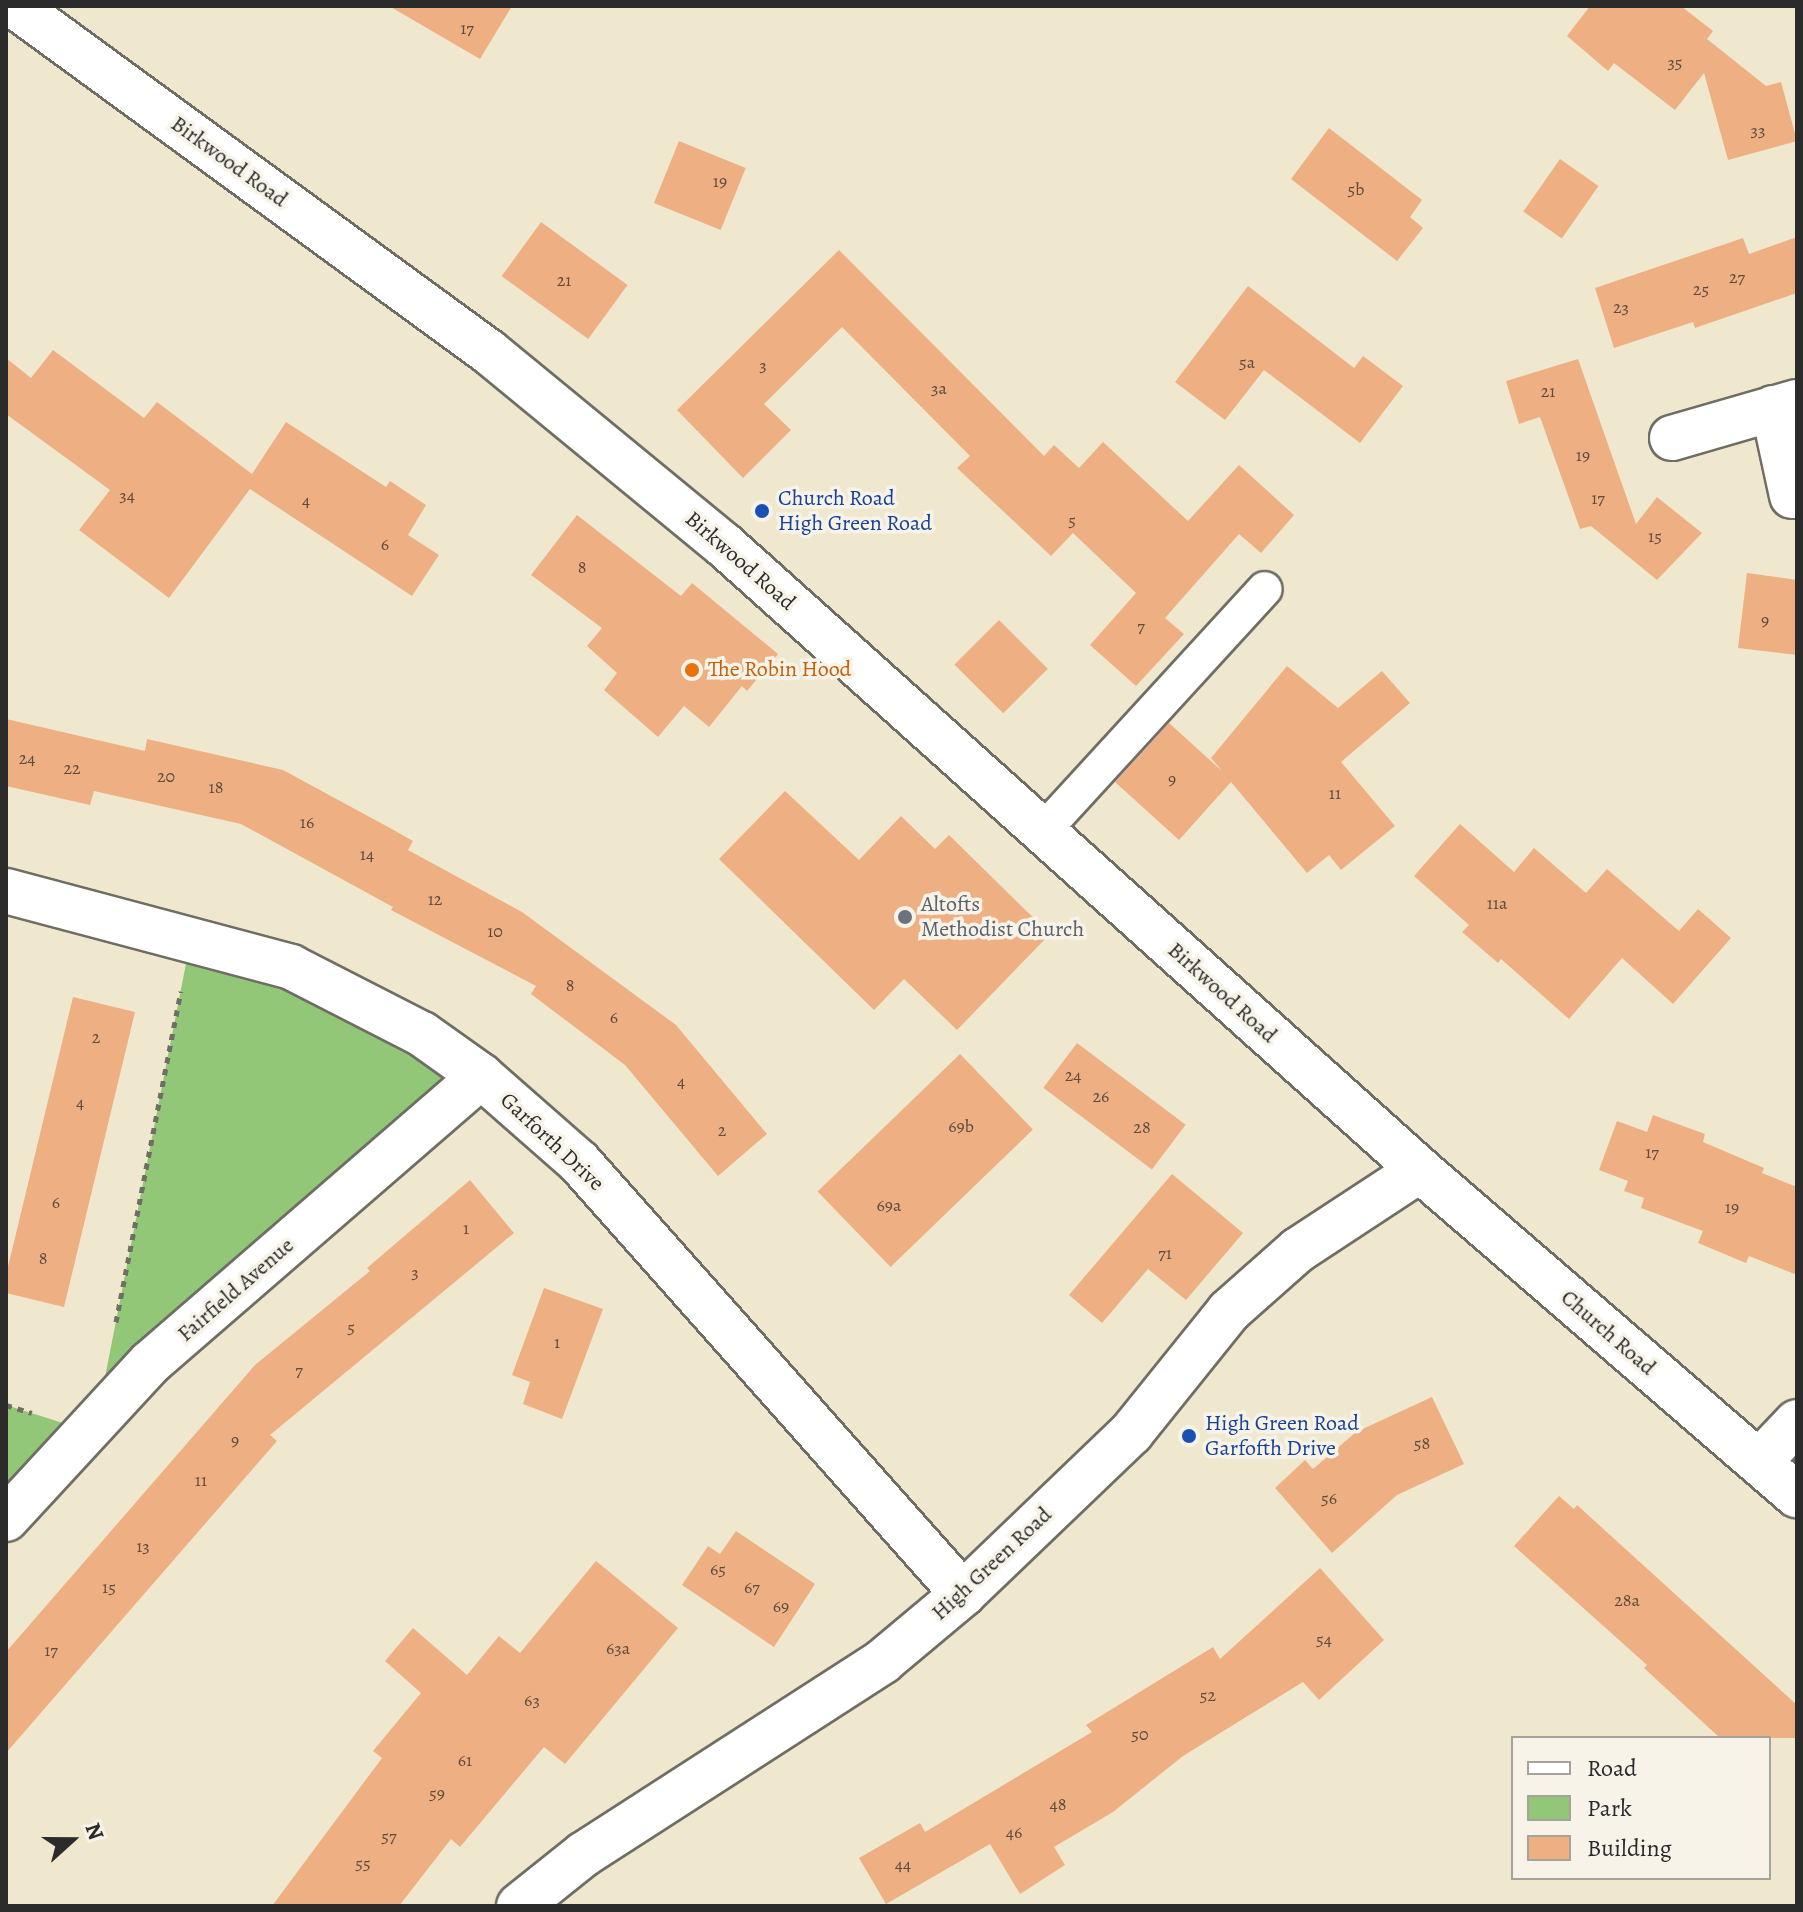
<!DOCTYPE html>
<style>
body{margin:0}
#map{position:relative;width:1803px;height:1912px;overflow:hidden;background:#efe8cf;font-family:Alegreya,serif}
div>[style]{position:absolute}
.green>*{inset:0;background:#92c778}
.building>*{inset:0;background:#eeb082;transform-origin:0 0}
.path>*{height:5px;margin-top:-2.5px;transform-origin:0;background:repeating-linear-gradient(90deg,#706d64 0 6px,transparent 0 12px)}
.roads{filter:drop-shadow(2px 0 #706d64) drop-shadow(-2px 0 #706d64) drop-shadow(0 2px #706d64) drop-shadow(0 -2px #706d64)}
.service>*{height:34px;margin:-17px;padding:0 17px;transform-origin:17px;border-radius:17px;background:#fff}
.minor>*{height:44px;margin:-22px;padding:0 22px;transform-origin:22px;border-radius:22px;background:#fff}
.tertiary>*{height:44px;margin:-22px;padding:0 22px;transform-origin:22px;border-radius:22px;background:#fff}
.dots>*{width:22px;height:22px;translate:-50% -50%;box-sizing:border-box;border:4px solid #f7f3e8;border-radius:50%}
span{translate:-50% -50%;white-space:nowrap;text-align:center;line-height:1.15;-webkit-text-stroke:7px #f7f3e8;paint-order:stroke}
.number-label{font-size:18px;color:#5c4c41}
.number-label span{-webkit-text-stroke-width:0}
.street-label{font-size:22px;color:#2b2b2b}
.transit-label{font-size:22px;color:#164399}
.left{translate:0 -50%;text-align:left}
.food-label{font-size:22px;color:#c56008}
.worship-label{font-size:22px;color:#5b616d}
.frame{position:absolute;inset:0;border:8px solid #2b2b2b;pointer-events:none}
.legend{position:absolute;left:1511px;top:1736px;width:260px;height:144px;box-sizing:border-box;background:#f7f3e8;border:2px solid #a5a39c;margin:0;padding:10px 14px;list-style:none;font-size:24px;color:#2b2b2b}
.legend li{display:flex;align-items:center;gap:16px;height:40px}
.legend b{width:40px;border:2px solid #a5a39c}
.north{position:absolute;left:32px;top:1800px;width:80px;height:80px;-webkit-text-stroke:6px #f7f3e8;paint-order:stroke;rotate:69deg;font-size:22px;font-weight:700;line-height:32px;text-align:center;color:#2b2b2b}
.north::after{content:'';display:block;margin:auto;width:28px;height:36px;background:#2b2b2b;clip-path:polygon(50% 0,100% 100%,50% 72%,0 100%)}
</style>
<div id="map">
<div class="green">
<i style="clip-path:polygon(191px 938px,481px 1076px,97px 1418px)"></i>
<i style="clip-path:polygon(6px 1405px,85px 1430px,6px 1516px)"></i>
</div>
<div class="building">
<i style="clip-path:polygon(389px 6px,512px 6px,480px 59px)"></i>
<i style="clip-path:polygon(1590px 6px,1681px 6px,1713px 31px,1707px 39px,1766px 86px,1781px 82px,1797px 141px,1728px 160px,1704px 73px,1675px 110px,1614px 63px,1608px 71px,1567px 36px)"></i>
<i style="clip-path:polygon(1329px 128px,1422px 200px,1410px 217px,1423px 228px,1397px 261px,1291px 179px)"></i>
<i style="left:679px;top:141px;width:72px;height:67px;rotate:22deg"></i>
<i style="left:1560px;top:159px;width:47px;height:64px;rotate:35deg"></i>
<i style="left:541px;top:222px;width:107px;height:67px;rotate:36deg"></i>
<i style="clip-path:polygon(1797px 237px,1797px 293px,1695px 328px,1693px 322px,1614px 348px,1595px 288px,1743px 238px,1749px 254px)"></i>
<i style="clip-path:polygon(839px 250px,1044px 456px,1054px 445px,1079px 468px,1103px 442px,1188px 521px,1239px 465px,1294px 515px,1261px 553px,1239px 534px,1165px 618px,1184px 634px,1136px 686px,1090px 645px,1136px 593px,1073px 533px,1051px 556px,957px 468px,970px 456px,842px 327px,764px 404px,791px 430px,743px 478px,677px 410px)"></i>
<i style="clip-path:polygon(1248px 286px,1354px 368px,1363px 356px,1403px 386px,1360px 443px,1264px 370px,1225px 420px,1175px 382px)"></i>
<i style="clip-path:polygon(53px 350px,144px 418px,157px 402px,252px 474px,286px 422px,386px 487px,390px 481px,426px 505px,408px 535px,439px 555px,412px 596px,250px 489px,169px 598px,79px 530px,110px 490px,6px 414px,6px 358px,31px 378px)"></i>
<i style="clip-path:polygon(1578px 359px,1636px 524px,1657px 497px,1702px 533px,1657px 580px,1591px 526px,1580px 529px,1540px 417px,1519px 424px,1506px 381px)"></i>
<i style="clip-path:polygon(577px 515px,681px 596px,692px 583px,778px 654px,747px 691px,742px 686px,709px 727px,684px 706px,658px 737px,604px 690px,617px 673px,587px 646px,602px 628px,531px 575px)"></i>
<i style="clip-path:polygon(1747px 573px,1797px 580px,1797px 655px,1738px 648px)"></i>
<i style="left:999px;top:620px;width:69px;height:63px;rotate:45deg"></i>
<i style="clip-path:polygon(1287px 666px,1338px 708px,1382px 671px,1410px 703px,1341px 762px,1395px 826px,1341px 870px,1329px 855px,1307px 873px,1231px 782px,1179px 840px,1115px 782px,1169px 723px,1222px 771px,1211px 758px)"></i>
<i style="clip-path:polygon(6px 719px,145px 751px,147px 739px,283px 770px,390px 828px,413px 841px,408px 850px,522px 912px,676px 1025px,767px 1134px,718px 1176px,625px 1065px,531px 994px,536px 986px,391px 910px,393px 907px,241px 824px,94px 791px,90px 805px,6px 786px)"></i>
<i style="clip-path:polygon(785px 791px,859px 860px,901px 816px,935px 849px,949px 835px,1050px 934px,957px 1030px,904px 979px,874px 1010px,719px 859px)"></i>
<i style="clip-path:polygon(1460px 824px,1514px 872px,1534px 848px,1586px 893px,1607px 869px,1679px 931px,1698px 909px,1731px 938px,1673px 1004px,1622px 958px,1569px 1019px,1501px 959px,1498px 963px,1462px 932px,1469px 925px,1414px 876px)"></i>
<i style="clip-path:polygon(73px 997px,135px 1012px,64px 1307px,6px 1293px,6px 1275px)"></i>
<i style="left:1077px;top:1043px;width:136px;height:56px;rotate:37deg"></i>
<i style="left:960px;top:1054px;width:105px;height:198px;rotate:46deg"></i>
<i style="clip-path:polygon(1653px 1115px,1705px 1134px,1703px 1142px,1764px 1168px,1762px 1173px,1797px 1187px,1797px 1275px,1749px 1256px,1746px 1263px,1698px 1243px,1703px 1231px,1641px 1208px,1644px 1198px,1624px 1191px,1628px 1181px,1599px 1170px,1617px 1121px,1647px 1132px)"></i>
<i style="clip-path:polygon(1172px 1174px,1243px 1233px,1186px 1300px,1148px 1269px,1102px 1323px,1069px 1295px)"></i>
<i style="clip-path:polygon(470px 1180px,514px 1233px,270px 1435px,277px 1441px,6px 1753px,6px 1652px,255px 1365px,370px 1271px,367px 1268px)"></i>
<i style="clip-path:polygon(544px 1288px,603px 1309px,562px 1419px,523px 1404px,530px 1382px,512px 1375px)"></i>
<i style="clip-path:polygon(1432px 1397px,1464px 1464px,1397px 1495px,1332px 1553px,1275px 1488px,1305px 1460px,1313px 1469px,1356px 1432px)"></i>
<i style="clip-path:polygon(1559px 1496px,1574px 1509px,1577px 1505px,1797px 1705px,1797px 1738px,1720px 1738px,1644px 1668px,1647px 1665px,1514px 1546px)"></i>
<i style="clip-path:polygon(736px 1531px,815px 1584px,774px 1647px,682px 1585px,708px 1546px,720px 1554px)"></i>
<i style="clip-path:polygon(596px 1561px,678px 1628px,565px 1764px,544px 1747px,460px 1847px,451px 1839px,399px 1906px,272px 1906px,382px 1758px,373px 1751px,421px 1693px,385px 1661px,413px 1628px,467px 1675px,499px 1636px,520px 1653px)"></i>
<i style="clip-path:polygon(1320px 1568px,1384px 1640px,1319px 1700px,1303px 1682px,1183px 1756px,1113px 1812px,1054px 1847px,1065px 1865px,1020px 1894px,990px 1844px,886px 1904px,859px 1858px,920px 1823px,925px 1832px,1092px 1732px,1086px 1725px,1213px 1647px,1220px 1659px)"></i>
</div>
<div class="path">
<i style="left:116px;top:1322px;width:337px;rotate:-78.9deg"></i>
<i style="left:6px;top:1405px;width:27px;rotate:17deg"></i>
</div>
<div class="roads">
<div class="service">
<i style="left:1043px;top:831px;width:328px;rotate:-47.5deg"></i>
</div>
<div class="minor">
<i style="left:1773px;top:408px;width:90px;rotate:77.8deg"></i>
<i style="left:1672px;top:438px;width:130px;rotate:-16.1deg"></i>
<i style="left:6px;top:891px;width:295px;rotate:14.9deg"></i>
<i style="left:291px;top:967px;width:147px;rotate:27.1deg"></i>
<i style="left:422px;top:1034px;width:72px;rotate:35.4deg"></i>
<i style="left:481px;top:1076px;width:130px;rotate:41.3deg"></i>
<i style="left:579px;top:1162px;width:578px;rotate:48.37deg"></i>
<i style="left:1759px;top:1462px;width:55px;rotate:-46.5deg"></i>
<i style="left:6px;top:1519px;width:212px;rotate:-47.3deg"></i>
<i style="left:150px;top:1363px;width:438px;rotate:-40.9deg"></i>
</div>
<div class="tertiary">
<i style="left:15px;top:6px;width:587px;rotate:36.13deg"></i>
<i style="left:489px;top:352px;width:304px;rotate:39.4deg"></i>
<i style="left:724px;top:545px;width:935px;rotate:41.92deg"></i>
<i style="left:1420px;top:1170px;width:498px;rotate:40.8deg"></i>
<i style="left:519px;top:1906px;width:83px;rotate:-38.7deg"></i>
<i style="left:584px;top:1854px;width:356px;rotate:-32.8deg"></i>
<i style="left:883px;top:1661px;width:104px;rotate:-39.9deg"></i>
<i style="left:963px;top:1594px;width:233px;rotate:-43.8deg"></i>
<i style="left:1131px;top:1433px;width:156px;rotate:-51.2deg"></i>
<i style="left:1229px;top:1311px;width:92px;rotate:-41.5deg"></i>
<i style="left:1298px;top:1250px;width:146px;rotate:-33.3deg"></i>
</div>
</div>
<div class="dots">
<i style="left:762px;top:511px;background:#1a4fb4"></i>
<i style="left:692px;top:670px;background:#e8710a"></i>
<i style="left:905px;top:917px;background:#6b7280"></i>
<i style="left:1189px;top:1436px;background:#1a4fb4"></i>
</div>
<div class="number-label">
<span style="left:467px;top:28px">17</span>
<span style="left:1675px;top:62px">35</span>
<span style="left:1758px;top:130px">33</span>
<span style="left:720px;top:181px">19</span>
<span style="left:1356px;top:189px">5b</span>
<span style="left:1737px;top:277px">27</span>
<span style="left:564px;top:280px">21</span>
<span style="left:1701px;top:289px">25</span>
<span style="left:1621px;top:307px">23</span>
<span style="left:1247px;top:362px">5a</span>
<span style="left:763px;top:365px">3</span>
<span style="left:939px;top:388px">3a</span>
<span style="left:1548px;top:391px">21</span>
<span style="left:1583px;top:455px">19</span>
<span style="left:127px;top:495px">34</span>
<span style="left:1598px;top:498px">17</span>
<span style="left:306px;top:500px">4</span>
<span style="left:1072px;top:520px">5</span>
<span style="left:1655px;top:536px">15</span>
<span style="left:385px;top:544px">6</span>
<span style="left:582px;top:567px">8</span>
<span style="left:1765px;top:620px">9</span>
<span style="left:1141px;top:626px">7</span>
<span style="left:27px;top:758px">24</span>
<span style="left:72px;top:768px">22</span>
<span style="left:166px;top:776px">20</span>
<span style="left:1172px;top:779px">9</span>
<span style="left:216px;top:787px">18</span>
<span style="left:1335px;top:793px">11</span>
<span style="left:307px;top:822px">16</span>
<span style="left:367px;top:854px">14</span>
<span style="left:435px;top:899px">12</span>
<span style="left:1497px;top:903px">11a</span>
<span style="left:495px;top:931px">10</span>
<span style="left:570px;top:985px">8</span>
<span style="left:614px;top:1017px">6</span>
<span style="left:96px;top:1037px">2</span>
<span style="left:1073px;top:1075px">24</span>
<span style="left:681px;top:1081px">4</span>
<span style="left:1101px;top:1096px">26</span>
<span style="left:80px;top:1102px">4</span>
<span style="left:961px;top:1126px">69b</span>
<span style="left:1142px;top:1127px">28</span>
<span style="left:722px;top:1130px">2</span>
<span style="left:1652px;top:1152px">17</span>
<span style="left:56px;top:1202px">6</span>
<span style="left:889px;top:1205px">69a</span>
<span style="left:1732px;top:1207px">19</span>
<span style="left:466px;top:1228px">1</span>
<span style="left:1165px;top:1253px">71</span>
<span style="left:43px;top:1258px">8</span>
<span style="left:415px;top:1272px">3</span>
<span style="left:351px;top:1327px">5</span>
<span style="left:557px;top:1342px">1</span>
<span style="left:299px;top:1370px">7</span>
<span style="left:235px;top:1440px">9</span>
<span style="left:1422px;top:1443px">58</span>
<span style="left:201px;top:1480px">11</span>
<span style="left:1329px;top:1498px">56</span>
<span style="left:143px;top:1546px">13</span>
<span style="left:718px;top:1569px">65</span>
<span style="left:109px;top:1587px">15</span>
<span style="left:752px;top:1587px">67</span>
<span style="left:1627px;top:1600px">28a</span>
<span style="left:781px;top:1606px">69</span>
<span style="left:1324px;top:1639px">54</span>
<span style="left:618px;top:1648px">63a</span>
<span style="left:51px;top:1650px">17</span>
<span style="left:1208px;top:1695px">52</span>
<span style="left:532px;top:1700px">63</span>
<span style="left:1140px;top:1734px">50</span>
<span style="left:465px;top:1760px">61</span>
<span style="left:437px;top:1793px">59</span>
<span style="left:1058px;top:1804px">48</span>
<span style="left:1014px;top:1832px">46</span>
<span style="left:389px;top:1836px">57</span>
<span style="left:363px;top:1863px">55</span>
<span style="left:903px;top:1864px">44</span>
</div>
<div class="street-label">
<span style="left:229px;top:162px;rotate:36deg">Birkwood Road</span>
<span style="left:740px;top:561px;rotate:41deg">Birkwood Road</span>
<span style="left:1222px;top:993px;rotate:42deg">Birkwood Road</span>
<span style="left:552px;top:1142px;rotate:43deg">Garforth Drive</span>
<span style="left:236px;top:1290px;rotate:-41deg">Fairfield Avenue</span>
<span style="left:1608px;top:1333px;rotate:41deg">Church Road</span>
<span style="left:992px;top:1564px;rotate:-43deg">High Green Road</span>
</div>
<div class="transit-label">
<span class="left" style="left:778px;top:511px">Church Road<br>High Green Road</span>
<span class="left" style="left:1205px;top:1436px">High Green Road<br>Garfofth Drive</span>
</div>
<div class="food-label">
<span class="left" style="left:708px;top:670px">The Robin Hood</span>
</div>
<div class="worship-label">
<span class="left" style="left:921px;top:917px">Altofts<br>Methodist Church</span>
</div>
<div class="frame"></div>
<ul class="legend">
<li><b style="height:10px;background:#fff"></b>Road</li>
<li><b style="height:22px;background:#92c778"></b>Park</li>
<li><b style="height:22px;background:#eeb082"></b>Building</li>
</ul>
<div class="north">N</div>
</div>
